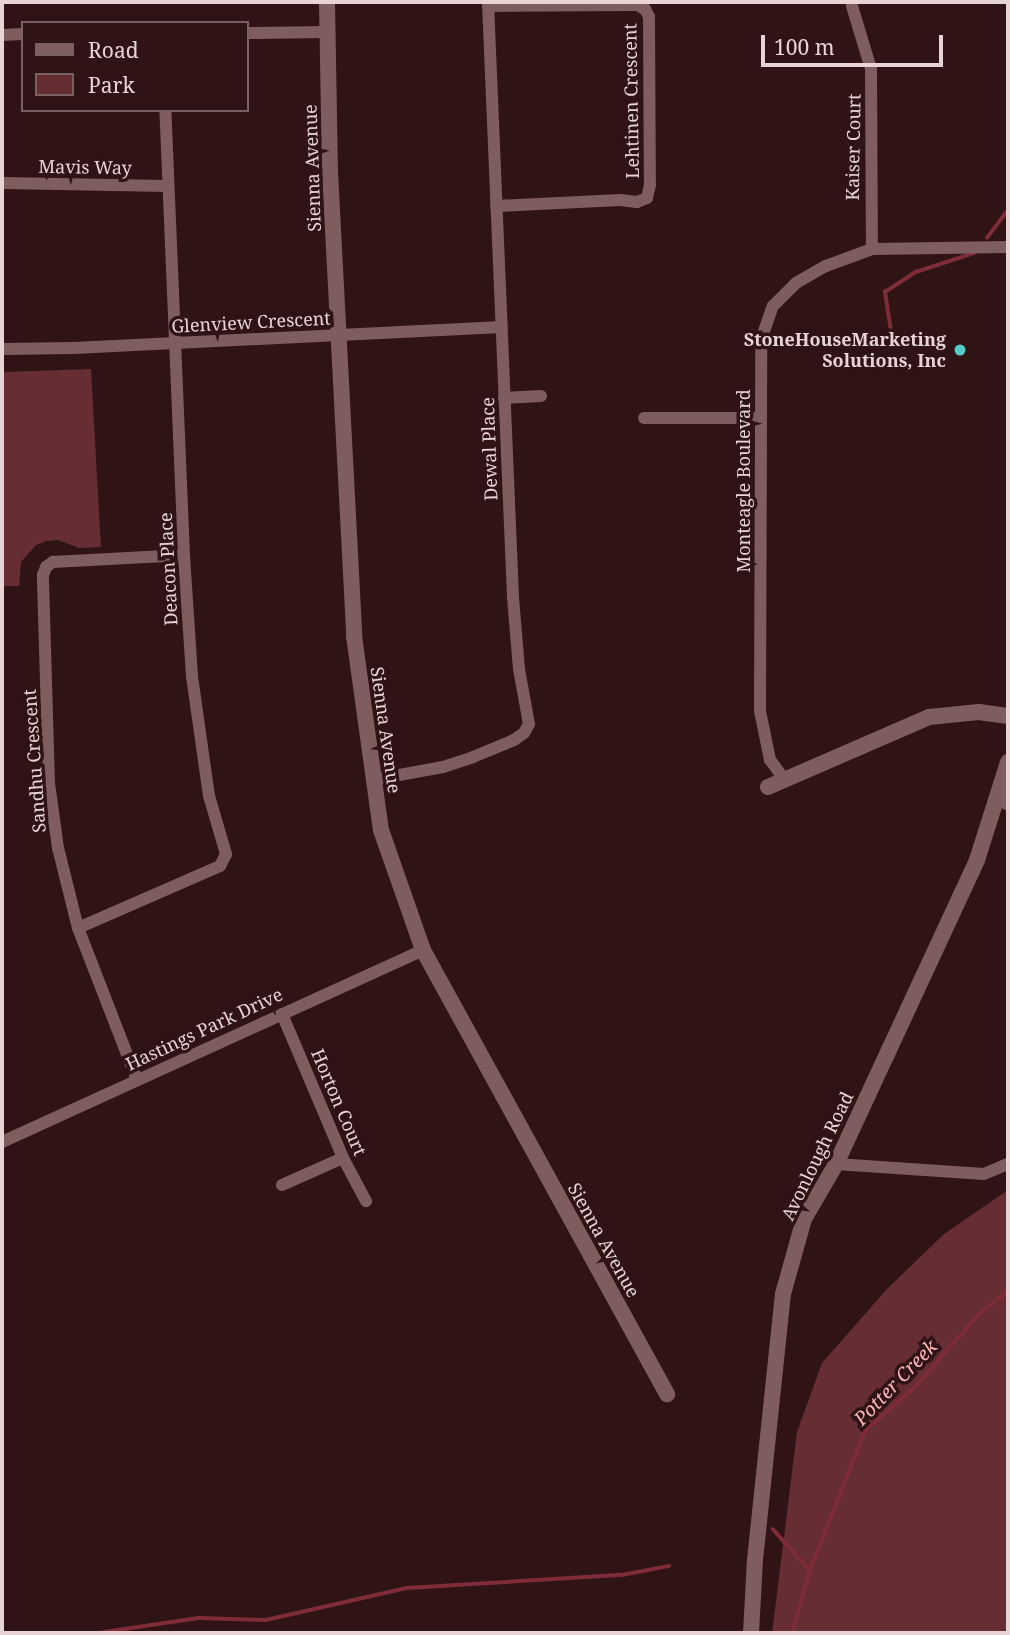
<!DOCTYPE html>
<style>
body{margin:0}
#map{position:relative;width:1010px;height:1635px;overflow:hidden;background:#2f1315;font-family:"Noto Serif",serif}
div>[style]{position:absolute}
.green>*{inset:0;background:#662d33}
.stream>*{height:3.5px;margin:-1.75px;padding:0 1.75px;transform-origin:1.75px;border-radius:1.75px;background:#7e2c37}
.minor>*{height:12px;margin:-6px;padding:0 6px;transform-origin:6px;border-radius:6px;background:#7f5c5e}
.tertiary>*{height:16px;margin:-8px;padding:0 8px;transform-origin:8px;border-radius:8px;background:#7f5c5e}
.dots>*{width:19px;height:19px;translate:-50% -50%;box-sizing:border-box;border:4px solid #2f1315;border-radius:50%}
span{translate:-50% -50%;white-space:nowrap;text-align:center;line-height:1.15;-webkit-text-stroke:7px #2f1315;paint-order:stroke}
.street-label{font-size:18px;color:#e8d4d5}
.poi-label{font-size:18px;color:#e8d4d5;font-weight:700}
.right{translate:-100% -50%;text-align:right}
.water-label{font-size:19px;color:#feb5b9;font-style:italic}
.frame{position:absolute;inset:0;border:4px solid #e8d4d5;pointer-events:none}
.legend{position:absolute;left:21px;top:21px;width:228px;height:91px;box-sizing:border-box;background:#2f1315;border:2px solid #796062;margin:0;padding:9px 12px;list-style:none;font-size:21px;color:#e8d4d5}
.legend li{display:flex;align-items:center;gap:14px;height:35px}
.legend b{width:35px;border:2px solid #796062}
.scale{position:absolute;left:761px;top:35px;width:182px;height:32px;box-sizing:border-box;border:4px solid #e8d4d5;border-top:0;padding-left:9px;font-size:21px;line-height:24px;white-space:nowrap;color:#e8d4d5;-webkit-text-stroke:5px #2f1315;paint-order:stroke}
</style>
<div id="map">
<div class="green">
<i style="clip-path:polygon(91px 369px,101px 547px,79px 548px,58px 540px,47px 541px,36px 545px,21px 562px,19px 586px,2px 586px,2px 372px)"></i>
<i style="clip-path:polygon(1008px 1190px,1008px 1633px,772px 1633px,797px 1432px,822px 1363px,886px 1290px,944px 1234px)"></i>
</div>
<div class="stream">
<i style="left:987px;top:238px;width:35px;rotate:-53deg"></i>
<i style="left:892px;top:338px;width:47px;rotate:-98.7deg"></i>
<i style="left:885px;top:292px;width:37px;rotate:-33deg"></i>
<i style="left:916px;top:272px;width:61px;rotate:-18.1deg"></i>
<i style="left:773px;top:1529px;width:55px;rotate:47.9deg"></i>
<i style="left:98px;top:1633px;width:101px;rotate:-8.5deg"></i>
<i style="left:198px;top:1618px;width:68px;rotate:1.7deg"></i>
<i style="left:266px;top:1620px;width:145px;rotate:-12.8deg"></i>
<i style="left:407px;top:1588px;width:215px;rotate:-3.5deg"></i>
<i style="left:622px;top:1575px;width:48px;rotate:-10.8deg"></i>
<i style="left:792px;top:1633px;width:66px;rotate:-74.1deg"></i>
<i style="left:810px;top:1570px;width:149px;rotate:-68.4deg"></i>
<i style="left:865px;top:1431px;width:68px;rotate:-41.4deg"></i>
<i style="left:916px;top:1386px;width:96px;rotate:-48.8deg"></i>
<i style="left:979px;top:1314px;width:37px;rotate:-38deg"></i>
</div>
<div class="minor">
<i style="left:488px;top:6px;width:149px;rotate:-0.4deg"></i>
<i style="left:637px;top:5px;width:9px;rotate:27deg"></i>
<i style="left:645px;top:9px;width:9px;rotate:63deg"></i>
<i style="left:649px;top:17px;width:168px;rotate:89.7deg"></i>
<i style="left:650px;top:185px;width:13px;rotate:103deg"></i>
<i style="left:647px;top:198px;width:11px;rotate:158deg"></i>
<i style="left:637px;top:202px;width:17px;rotate:-173deg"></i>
<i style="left:620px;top:200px;width:124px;rotate:177.2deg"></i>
<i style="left:852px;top:6px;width:66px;rotate:73.2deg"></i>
<i style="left:871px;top:69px;width:180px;rotate:89.7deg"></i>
<i style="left:247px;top:33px;width:80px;rotate:-0.7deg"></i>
<i style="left:2px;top:35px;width:21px;rotate:-3deg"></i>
<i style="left:2px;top:183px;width:166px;rotate:1deg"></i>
<i style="left:2px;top:349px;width:72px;rotate:-0.8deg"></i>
<i style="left:74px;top:348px;width:428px;rotate:-2.8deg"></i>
<i style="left:504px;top:398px;width:37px;rotate:-3deg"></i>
<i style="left:644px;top:418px;width:116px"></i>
<i style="left:784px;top:779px;width:24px;rotate:-126deg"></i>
<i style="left:770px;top:760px;width:50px;rotate:-101.5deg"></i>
<i style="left:760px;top:711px;width:371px;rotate:-89.8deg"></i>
<i style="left:761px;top:340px;width:36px;rotate:-71deg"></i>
<i style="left:773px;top:306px;width:33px;rotate:-45deg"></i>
<i style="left:796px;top:283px;width:34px;rotate:-30deg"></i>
<i style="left:826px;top:266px;width:49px;rotate:-20.3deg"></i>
<i style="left:872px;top:249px;width:136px;rotate:-0.8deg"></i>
<i style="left:372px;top:780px;width:72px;rotate:-10.4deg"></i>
<i style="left:443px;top:767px;width:32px;rotate:-18deg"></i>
<i style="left:473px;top:757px;width:44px;rotate:-22.5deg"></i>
<i style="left:514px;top:740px;width:12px;rotate:-35deg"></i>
<i style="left:524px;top:733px;width:10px;rotate:-61deg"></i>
<i style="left:529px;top:724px;width:56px;rotate:-100.3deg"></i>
<i style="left:519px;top:669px;width:72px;rotate:-94.8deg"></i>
<i style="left:513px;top:597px;width:596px;rotate:-92.41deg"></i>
<i style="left:998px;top:798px;width:12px;rotate:35deg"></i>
<i style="left:78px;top:928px;width:155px;rotate:-23.6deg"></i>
<i style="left:220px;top:866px;width:13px;rotate:-63deg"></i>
<i style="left:226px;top:854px;width:60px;rotate:-106.3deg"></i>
<i style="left:209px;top:796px;width:121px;rotate:-98.1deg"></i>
<i style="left:192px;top:676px;width:121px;rotate:-93.8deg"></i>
<i style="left:184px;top:555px;width:445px;rotate:-92.4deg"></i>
<i style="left:282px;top:1014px;width:156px;rotate:67deg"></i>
<i style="left:343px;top:1158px;width:49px;rotate:61.9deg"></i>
<i style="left:137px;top:1080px;width:163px;rotate:-111.2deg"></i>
<i style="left:78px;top:928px;width:82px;rotate:-104deg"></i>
<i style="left:58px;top:848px;width:66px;rotate:-97.9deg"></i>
<i style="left:49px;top:783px;width:208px;rotate:-91.7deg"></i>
<i style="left:43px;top:575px;width:9px;rotate:-69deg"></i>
<i style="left:46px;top:567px;width:9px;rotate:-36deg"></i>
<i style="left:53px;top:562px;width:131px;rotate:-3.1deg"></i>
<i style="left:2px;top:1142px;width:463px;rotate:-24.5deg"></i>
<i style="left:836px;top:1164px;width:148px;rotate:3.9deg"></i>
<i style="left:984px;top:1174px;width:26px;rotate:-23deg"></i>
<i style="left:282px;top:1185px;width:67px;rotate:-23.9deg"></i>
</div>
<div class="tertiary">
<i style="left:327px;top:2px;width:170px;rotate:89deg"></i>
<i style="left:330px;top:172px;width:465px;rotate:87deg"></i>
<i style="left:354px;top:636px;width:196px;rotate:82.1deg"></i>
<i style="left:381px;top:830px;width:127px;rotate:70.7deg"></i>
<i style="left:423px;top:950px;width:507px;rotate:61.21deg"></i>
<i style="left:768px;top:787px;width:176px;rotate:-23.5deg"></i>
<i style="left:929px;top:717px;width:50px;rotate:-5.7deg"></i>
<i style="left:979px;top:712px;width:29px;rotate:8deg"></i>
<i style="left:751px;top:1633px;width:73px;rotate:-86.9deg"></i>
<i style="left:755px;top:1560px;width:267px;rotate:-84deg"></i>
<i style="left:783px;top:1294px;width:78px;rotate:-74.4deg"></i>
<i style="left:804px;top:1219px;width:64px;rotate:-59.8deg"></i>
<i style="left:836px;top:1164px;width:335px;rotate:-65.1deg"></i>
<i style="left:977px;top:860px;width:103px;rotate:-72.4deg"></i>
</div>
<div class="dots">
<i style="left:960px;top:350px;background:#54cdc7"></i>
</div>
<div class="street-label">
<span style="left:631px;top:101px;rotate:-91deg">Lehtinen Crescent</span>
<span style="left:853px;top:147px;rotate:-89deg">Kaiser Court</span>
<span style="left:85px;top:167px;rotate:1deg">Mavis Way</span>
<span style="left:312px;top:168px;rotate:-92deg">Sienna Avenue</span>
<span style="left:251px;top:322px;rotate:-3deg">Glenview Crescent</span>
<span style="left:489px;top:449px;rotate:-92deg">Dewal Place</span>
<span style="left:743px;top:481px;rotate:-90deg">Monteagle Boulevard</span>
<span style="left:168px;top:569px;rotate:-93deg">Deacon Place</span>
<span style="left:386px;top:730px;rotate:82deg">Sienna Avenue</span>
<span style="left:34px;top:761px;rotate:-94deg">Sandhu Crescent</span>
<span style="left:204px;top:1029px;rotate:-25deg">Hastings Park Drive</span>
<span style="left:339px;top:1102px;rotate:67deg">Horton Court</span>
<span style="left:817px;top:1156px;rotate:-64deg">Avonlough Road</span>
<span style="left:604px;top:1240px;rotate:61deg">Sienna Avenue</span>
</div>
<div class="poi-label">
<span class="right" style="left:946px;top:350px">StoneHouseMarketing<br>Solutions, Inc</span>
</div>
<div class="water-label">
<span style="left:896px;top:1383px;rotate:-46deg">Potter Creek</span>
</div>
<div class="frame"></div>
<ul class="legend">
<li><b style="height:9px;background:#7f5c5e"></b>Road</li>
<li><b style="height:19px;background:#662d33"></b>Park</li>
</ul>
<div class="scale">100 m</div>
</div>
